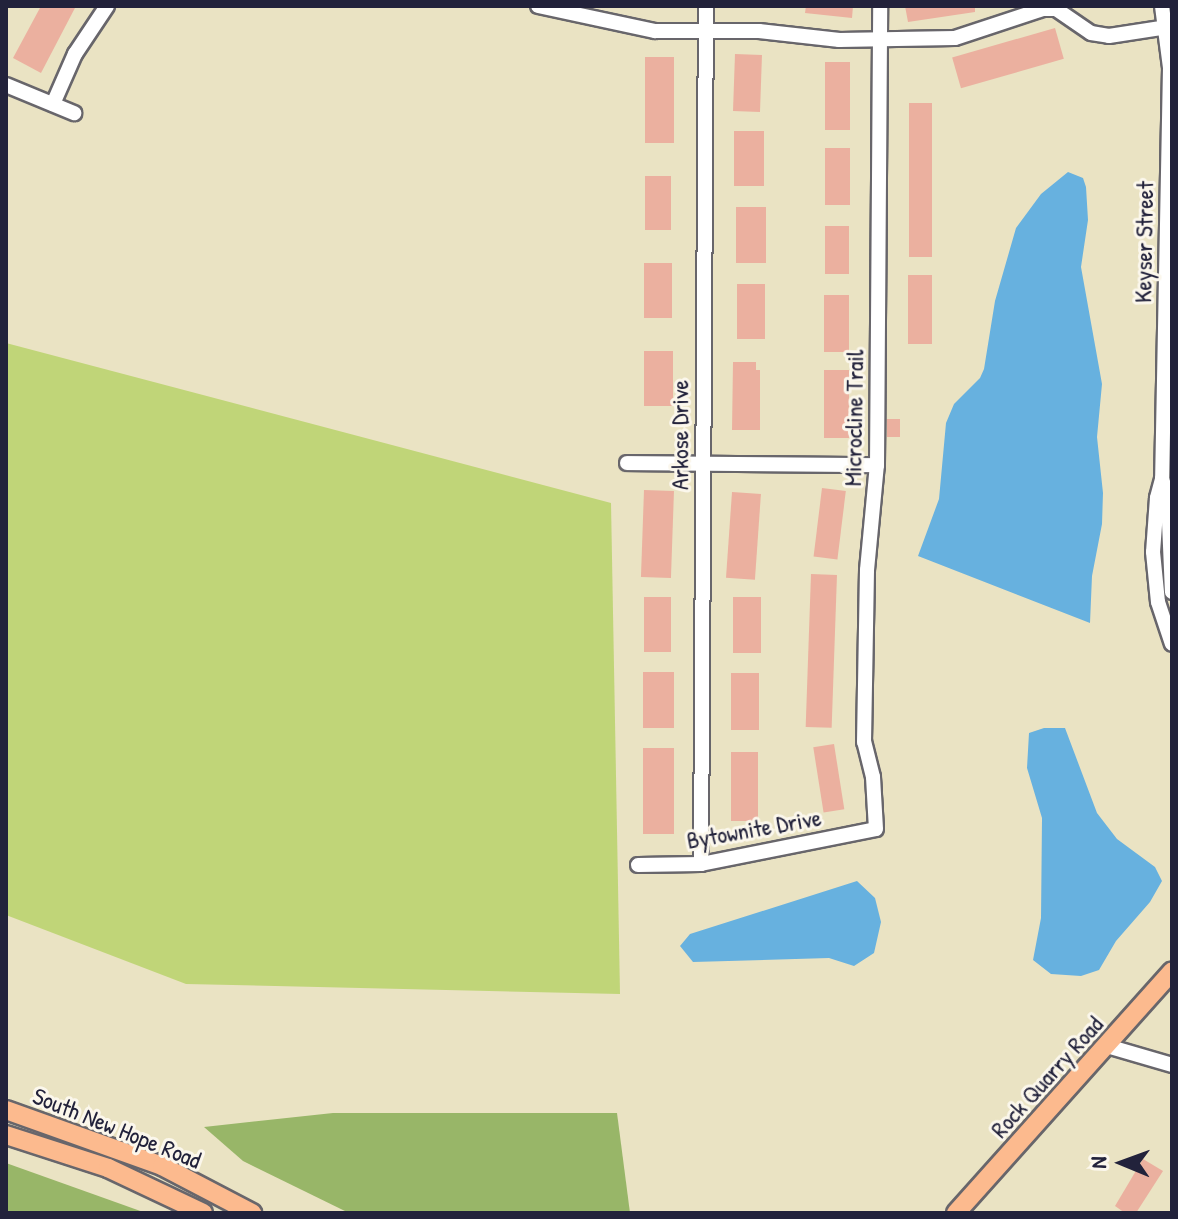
<!DOCTYPE html>
<style>
body{margin:0}
#map{position:relative;width:1178px;height:1219px;overflow:hidden;background:#eae3c3;font-family:"Patrick Hand",sans-serif}
div>[style]{position:absolute}
.green>*{inset:0;background:#c0d578}
.forest>*{inset:0;background:#98b668}
.water>*{inset:0;background:#67b1df}
.building>*{inset:0;background:#ebb09f;transform-origin:0 0}
.roads{filter:drop-shadow(2px 0 #68666b) drop-shadow(-2px 0 #68666b) drop-shadow(0 2px #68666b) drop-shadow(0 -2px #68666b)}
.minor>*{height:14px;margin:-7px;padding:0 7px;transform-origin:7px;border-radius:7px;background:#fff}
.major>*{height:18px;margin:-9px;padding:0 9px;transform-origin:9px;border-radius:9px;background:#fcba8e}
span{translate:-50% -50%;white-space:nowrap;text-align:center;line-height:1.15;-webkit-text-stroke:6px #fbf7ec;paint-order:stroke}
.street-label{font-size:24px;color:#22223b}
.frame{position:absolute;inset:0;border:8px solid #22223b;pointer-events:none}
.north{position:absolute;left:1082px;top:1123px;width:80px;height:80px;-webkit-text-stroke:6px #fbf7ec;paint-order:stroke;rotate:271deg;font-size:22px;font-weight:700;line-height:32px;text-align:center;color:#22223b}
.north::after{content:'';display:block;margin:auto;width:28px;height:36px;background:#22223b;clip-path:polygon(50% 0,100% 100%,50% 72%,0 100%)}
</style>
<div id="map">
<div class="green">
<i style="clip-path:polygon(6px 343px,611px 503px,620px 994px,186px 984px,6px 915px)"></i>
</div>
<div class="forest">
<i style="clip-path:polygon(333px 1113px,617px 1113px,630px 1213px,349px 1213px,243px 1161px,204px 1127px)"></i>
<i style="clip-path:polygon(6px 1163px,146px 1213px,6px 1213px)"></i>
</div>
<div class="water">
<i style="clip-path:polygon(1068px 172px,1083px 178px,1086px 187px,1088px 220px,1081px 267px,1102px 384px,1097px 437px,1103px 493px,1102px 524px,1092px 576px,1090px 623px,918px 556px,939px 499px,946px 423px,954px 404px,980px 378px,984px 369px,995px 301px,1016px 228px,1041px 194px)"></i>
<i style="clip-path:polygon(1044px 728px,1065px 728px,1097px 813px,1117px 839px,1155px 867px,1162px 881px,1150px 902px,1116px 941px,1099px 970px,1081px 976px,1051px 974px,1033px 960px,1041px 918px,1042px 818px,1027px 768px,1029px 733px)"></i>
<i style="clip-path:polygon(857px 881px,875px 898px,881px 922px,874px 953px,854px 966px,829px 958px,693px 962px,680px 946px,690px 934px)"></i>
</div>
<div class="building">
<i style="clip-path:polygon(41px 6px,76px 6px,41px 73px,13px 58px)"></i>
<i style="clip-path:polygon(806px 6px,853px 6px,852px 18px,805px 13px)"></i>
<i style="clip-path:polygon(905px 6px,975px 6px,975px 12px,908px 22px)"></i>
<i style="left:1055px;top:28px;width:32px;height:107px;rotate:74deg"></i>
<i style="left:735px;top:54px;width:27px;height:57px;rotate:2deg"></i>
<i style="left:645px;top:57px;width:29px;height:86px"></i>
<i style="left:825px;top:62px;width:25px;height:68px"></i>
<i style="left:932px;top:103px;width:154px;height:23px;rotate:90deg"></i>
<i style="left:734px;top:131px;width:30px;height:55px"></i>
<i style="left:825px;top:148px;width:25px;height:57px"></i>
<i style="left:645px;top:176px;width:26px;height:54px"></i>
<i style="left:736px;top:207px;width:30px;height:56px"></i>
<i style="left:825px;top:226px;width:24px;height:48px"></i>
<i style="left:644px;top:263px;width:28px;height:55px"></i>
<i style="left:908px;top:275px;width:24px;height:69px"></i>
<i style="left:737px;top:284px;width:28px;height:55px"></i>
<i style="left:824px;top:295px;width:25px;height:57px"></i>
<i style="left:644px;top:351px;width:29px;height:55px"></i>
<i style="clip-path:polygon(733px 362px,756px 362px,756px 370px,760px 370px,760px 430px,732px 430px)"></i>
<i style="left:824px;top:370px;width:25px;height:68px"></i>
<i style="left:887px;top:419px;width:13px;height:18px"></i>
<i style="left:822px;top:488px;width:24px;height:69px;rotate:7deg"></i>
<i style="left:644px;top:490px;width:30px;height:87px;rotate:2deg"></i>
<i style="left:732px;top:492px;width:29px;height:86px;rotate:4deg"></i>
<i style="left:811px;top:574px;width:26px;height:153px;rotate:2deg"></i>
<i style="left:644px;top:597px;width:27px;height:55px"></i>
<i style="left:733px;top:597px;width:28px;height:56px"></i>
<i style="left:674px;top:672px;width:56px;height:31px;rotate:90deg"></i>
<i style="left:731px;top:673px;width:28px;height:57px"></i>
<i style="left:834px;top:744px;width:66px;height:21px;rotate:81deg"></i>
<i style="left:643px;top:748px;width:31px;height:86px"></i>
<i style="left:731px;top:752px;width:27px;height:69px"></i>
<i style="clip-path:polygon(1143px 1159px,1163px 1171px,1136px 1213px,1125px 1213px,1115px 1206px)"></i>
</div>
<div class="roads">
<div class="minor">
<i style="left:538px;top:6px;width:120px;rotate:12.1deg"></i>
<i style="left:655px;top:31px;width:104px"></i>
<i style="left:759px;top:31px;width:81px;rotate:6.4deg"></i>
<i style="left:839px;top:40px;width:116px;rotate:-1deg"></i>
<i style="left:955px;top:38px;width:93px;rotate:-18.2deg"></i>
<i style="left:1043px;top:9px;width:13px"></i>
<i style="left:1056px;top:9px;width:42px;rotate:34.4deg"></i>
<i style="left:1091px;top:33px;width:18px;rotate:9deg"></i>
<i style="left:1109px;top:36px;width:59px;rotate:-8.8deg"></i>
<i style="left:1162px;top:6px;width:63px;rotate:82.6deg"></i>
<i style="left:1170px;top:68px;width:411px;rotate:91.1deg"></i>
<i style="left:1162px;top:479px;width:20px;rotate:105deg"></i>
<i style="left:1157px;top:498px;width:54px;rotate:94.2deg"></i>
<i style="left:1153px;top:552px;width:50px;rotate:84.3deg"></i>
<i style="left:1158px;top:602px;width:44px;rotate:71.6deg"></i>
<i style="left:6px;top:85px;width:74px;rotate:22.4deg"></i>
<i style="left:53px;top:104px;width:55px;rotate:-66.3deg"></i>
<i style="left:75px;top:54px;width:58px;rotate:-56.3deg"></i>
<i style="left:627px;top:463px;width:250px;rotate:0.5deg"></i>
<i style="left:1162px;top:479px;width:20px;rotate:72deg"></i>
<i style="left:1168px;top:498px;width:94px;rotate:87.6deg"></i>
<i style="left:701px;top:864px;width:858px;rotate:-89.67deg"></i>
<i style="left:638px;top:865px;width:63px;rotate:-0.9deg"></i>
<i style="left:701px;top:864px;width:178px;rotate:-11.3deg"></i>
<i style="left:876px;top:829px;width:52px;rotate:-93.3deg"></i>
<i style="left:873px;top:777px;width:36px;rotate:-104deg"></i>
<i style="left:864px;top:742px;width:172px;rotate:-89deg"></i>
<i style="left:867px;top:570px;width:105px;rotate:-84.6deg"></i>
<i style="left:877px;top:465px;width:459px;rotate:-89.6deg"></i>
<i style="left:1107px;top:1046px;width:68px;rotate:16.3deg"></i>
</div>
<div class="major">
<i style="left:6px;top:1110px;width:166px;rotate:19.7deg"></i>
<i style="left:162px;top:1166px;width:102px;rotate:27.6deg"></i>
<i style="left:6px;top:1135px;width:107px;rotate:17.9deg"></i>
<i style="left:108px;top:1168px;width:105px;rotate:25.3deg"></i>
<i style="left:956px;top:1213px;width:324px;rotate:-48.2deg"></i>
</div>
</div>
<div class="street-label">
<span style="left:1144px;top:242px;rotate:-89deg">Keyser Street</span>
<span style="left:854px;top:418px;rotate:-89deg">Microcline Trail</span>
<span style="left:680px;top:435px;rotate:-90deg">Arkose Drive</span>
<span style="left:754px;top:829px;rotate:-10deg">Bytownite Drive</span>
<span style="left:1047px;top:1077px;rotate:-48deg">Rock Quarry Road</span>
<span style="left:117px;top:1128px;rotate:22deg">South New Hope Road</span>
</div>
<div class="frame"></div>
<div class="north">N</div>
</div>
